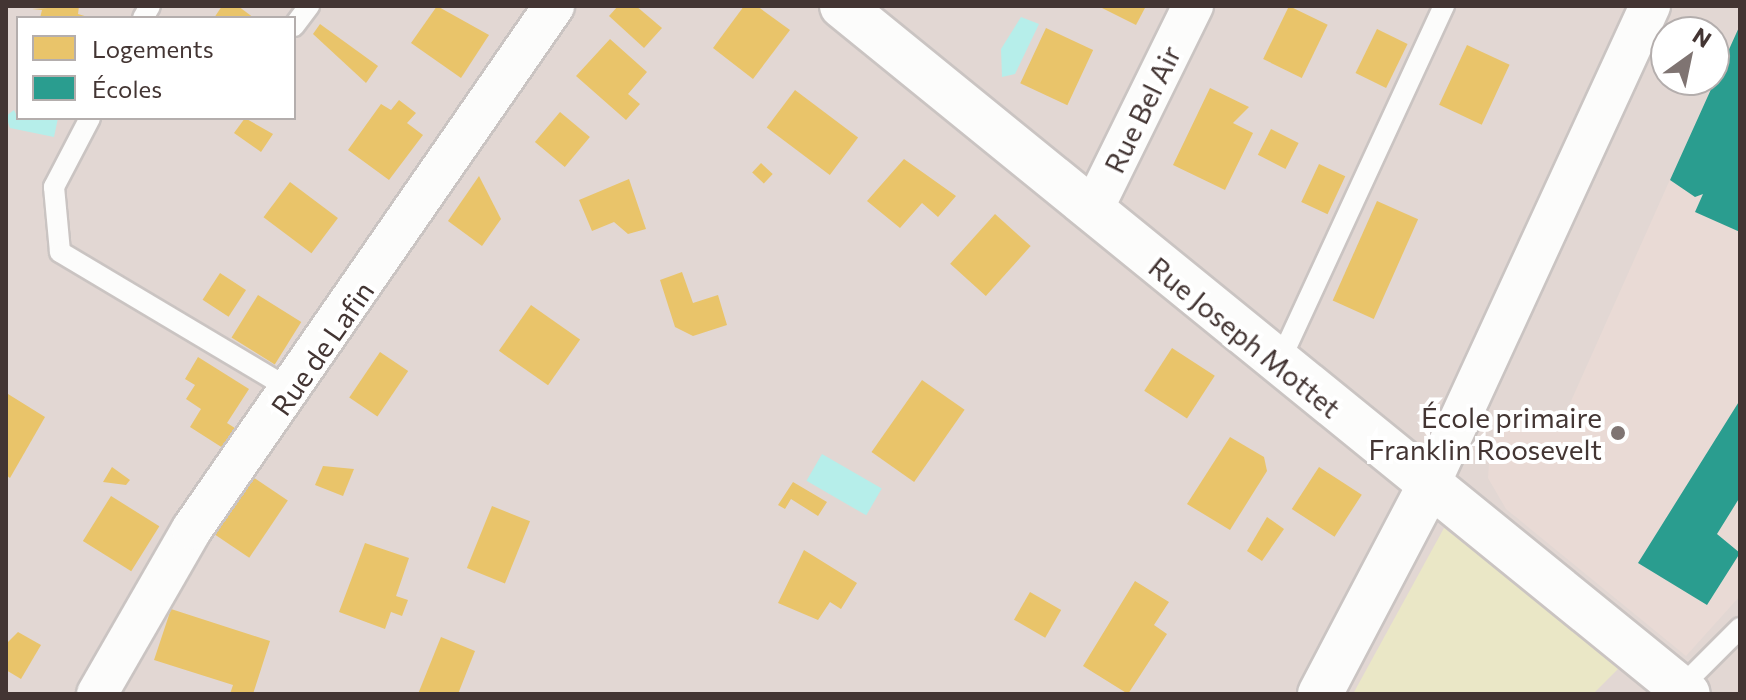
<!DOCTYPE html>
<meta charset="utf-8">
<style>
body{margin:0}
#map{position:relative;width:1746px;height:700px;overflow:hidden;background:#eee8e6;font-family:Commissioner,sans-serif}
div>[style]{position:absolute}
.residential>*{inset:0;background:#e2d7d3}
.education>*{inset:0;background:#e9dad5}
.green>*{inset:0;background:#eae7c6}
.water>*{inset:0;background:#b6eeea;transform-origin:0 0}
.homes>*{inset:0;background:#e9c46a;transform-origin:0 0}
.schools>*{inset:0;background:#2a9d8f}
.roads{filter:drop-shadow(2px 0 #cac4c2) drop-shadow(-2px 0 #cac4c2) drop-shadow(0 2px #cac4c2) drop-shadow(0 -2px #cac4c2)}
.service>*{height:20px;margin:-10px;padding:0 10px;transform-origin:10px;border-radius:10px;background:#fcfcfb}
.minor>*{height:40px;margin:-20px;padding:0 20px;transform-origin:20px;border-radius:20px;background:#fcfcfb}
.tertiary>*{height:44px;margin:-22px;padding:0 22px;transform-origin:22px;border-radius:22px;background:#fcfcfb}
.dots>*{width:22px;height:22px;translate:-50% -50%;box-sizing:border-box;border:4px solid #fff;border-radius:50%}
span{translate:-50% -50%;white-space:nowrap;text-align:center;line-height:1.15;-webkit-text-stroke:8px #fff;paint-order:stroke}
.street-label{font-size:28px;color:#433533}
.poi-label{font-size:28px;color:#433533}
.right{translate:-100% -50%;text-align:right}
.frame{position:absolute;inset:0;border:8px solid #433533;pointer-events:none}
.legend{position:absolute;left:16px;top:16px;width:280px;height:104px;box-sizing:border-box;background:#fff;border:2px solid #b4aead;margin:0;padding:10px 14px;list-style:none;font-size:24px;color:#433533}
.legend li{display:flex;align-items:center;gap:16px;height:40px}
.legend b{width:40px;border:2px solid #b4aead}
.north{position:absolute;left:1650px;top:16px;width:80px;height:80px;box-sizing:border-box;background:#fff;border:2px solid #b4aead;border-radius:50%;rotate:33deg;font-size:22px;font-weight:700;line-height:32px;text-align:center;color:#433533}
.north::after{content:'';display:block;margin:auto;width:28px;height:36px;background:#7f7472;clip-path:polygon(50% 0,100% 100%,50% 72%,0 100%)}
</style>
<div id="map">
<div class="residential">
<i style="clip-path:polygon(evenodd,6px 6px,1740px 6px,1740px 694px,6px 694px,6px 6px,18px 18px,294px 18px,294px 118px,18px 118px,18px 18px,6px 6px,1666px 32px,1714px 32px,1714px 80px,1666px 80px,1666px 32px)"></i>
</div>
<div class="education">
<i style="clip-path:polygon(1740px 23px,1740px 596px,1686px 656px,1506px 509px,1488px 478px,1490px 449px,1502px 418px,1567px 410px)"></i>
</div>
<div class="green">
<i style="clip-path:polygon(1444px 528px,1622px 665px,1593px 694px,1353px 694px)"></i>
</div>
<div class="water">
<i style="clip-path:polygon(1021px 17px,1039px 24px,1015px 74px,1002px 77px,1001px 49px)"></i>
<i style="clip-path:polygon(14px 110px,18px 118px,58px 118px,54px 137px,10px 128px,6px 116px)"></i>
<i style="left:822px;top:454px;width:69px;height:31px;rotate:30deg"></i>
</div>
<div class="homes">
<i style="clip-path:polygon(79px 6px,78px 14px,91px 18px,40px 18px,42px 10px,32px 9px)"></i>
<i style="clip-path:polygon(222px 6px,238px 6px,254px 18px,214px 18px)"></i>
<i style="clip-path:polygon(437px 6px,489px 35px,461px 78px,411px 43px)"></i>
<i style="clip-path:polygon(618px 6px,636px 6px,662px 28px,644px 48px,609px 16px)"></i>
<i style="clip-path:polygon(744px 6px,757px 6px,790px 30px,753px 79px,713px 48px)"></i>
<i style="clip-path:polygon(1098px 6px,1146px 6px,1136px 25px)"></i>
<i style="left:1289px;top:6px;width:43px;height:59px;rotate:26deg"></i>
<i style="clip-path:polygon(320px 24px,378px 66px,366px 83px,313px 34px)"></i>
<i style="left:1046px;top:28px;width:52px;height:61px;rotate:25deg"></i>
<i style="left:1377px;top:29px;width:34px;height:49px;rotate:26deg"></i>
<i style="clip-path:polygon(610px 39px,647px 72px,628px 94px,640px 104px,626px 120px,576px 76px)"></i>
<i style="left:1467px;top:45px;width:47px;height:66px;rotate:25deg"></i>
<i style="clip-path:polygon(1210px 88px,1249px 107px,1233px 123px,1253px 133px,1225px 190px,1173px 165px)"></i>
<i style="left:795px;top:90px;width:79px;height:47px;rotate:37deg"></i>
<i style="clip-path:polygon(399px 100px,416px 113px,407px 123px,423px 135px,389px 180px,348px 150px,381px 104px,391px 110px)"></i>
<i style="left:560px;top:112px;width:39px;height:39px;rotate:40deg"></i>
<i style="clip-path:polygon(245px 118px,273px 134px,261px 152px,234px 133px)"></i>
<i style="left:1271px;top:129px;width:31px;height:29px;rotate:27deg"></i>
<i style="clip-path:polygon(904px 159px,956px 196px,938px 217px,922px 203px,900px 228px,867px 201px)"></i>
<i style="left:761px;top:163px;width:16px;height:13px;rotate:43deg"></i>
<i style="left:1319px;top:164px;width:29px;height:42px;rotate:25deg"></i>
<i style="clip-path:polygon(479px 176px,501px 219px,482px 246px,448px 221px)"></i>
<i style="clip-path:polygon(629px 179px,646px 229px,628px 234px,614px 222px,592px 231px,579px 200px)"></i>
<i style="left:290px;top:182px;width:60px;height:44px;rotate:37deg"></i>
<i style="left:1377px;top:201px;width:45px;height:109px;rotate:24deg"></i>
<i style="left:995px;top:214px;width:48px;height:67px;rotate:42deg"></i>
<i style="clip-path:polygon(682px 272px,693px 303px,718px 295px,727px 325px,693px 336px,675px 327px,660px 280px)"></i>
<i style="left:220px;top:273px;width:31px;height:32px;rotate:33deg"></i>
<i style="left:258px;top:295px;width:51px;height:50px;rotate:32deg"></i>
<i style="left:531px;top:305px;width:60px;height:56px;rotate:35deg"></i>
<i style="left:1172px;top:348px;width:51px;height:51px;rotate:33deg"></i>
<i style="left:380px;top:352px;width:34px;height:55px;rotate:34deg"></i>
<i style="clip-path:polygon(198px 357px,249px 389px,227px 423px,238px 430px,226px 450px,190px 427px,201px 409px,186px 399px,195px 385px,185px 379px)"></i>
<i style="left:922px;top:380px;width:52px;height:88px;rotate:35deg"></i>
<i style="clip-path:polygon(8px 394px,45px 417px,10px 478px,6px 475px)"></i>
<i style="clip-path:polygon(1230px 437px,1264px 457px,1267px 471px,1230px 530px,1187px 504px)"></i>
<i style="clip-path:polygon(323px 466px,354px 469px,343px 496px,315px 485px)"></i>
<i style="clip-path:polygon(112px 467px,130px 480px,126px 485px,103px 482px)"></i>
<i style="left:1319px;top:467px;width:51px;height:50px;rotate:33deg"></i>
<i style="left:253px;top:477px;width:42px;height:69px;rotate:34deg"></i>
<i style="clip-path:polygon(793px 482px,827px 502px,818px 516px,791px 499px,785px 509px,778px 505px)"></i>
<i style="left:111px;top:496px;width:57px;height:53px;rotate:32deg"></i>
<i style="left:492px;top:506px;width:41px;height:67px;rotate:22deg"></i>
<i style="clip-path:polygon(1267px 517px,1284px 529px,1262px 561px,1247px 551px)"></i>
<i style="clip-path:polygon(365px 543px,409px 558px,396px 596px,408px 600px,402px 616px,391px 612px,385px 629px,339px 612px)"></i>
<i style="clip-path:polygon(804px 550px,857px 583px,841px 609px,830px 602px,818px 620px,778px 603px)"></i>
<i style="clip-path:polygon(1135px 581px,1169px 602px,1154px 625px,1167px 634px,1128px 694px,1083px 666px)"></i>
<i style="left:1030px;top:592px;width:36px;height:32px;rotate:30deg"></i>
<i style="clip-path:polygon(171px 609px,270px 641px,253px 694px,230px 694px,233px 685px,154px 660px)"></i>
<i style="clip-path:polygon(18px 632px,41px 645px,21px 679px,6px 670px,6px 644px)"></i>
<i style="clip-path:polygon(441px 637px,475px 651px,458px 694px,418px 694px)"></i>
</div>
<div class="schools">
<i style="clip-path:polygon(1740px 25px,1740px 232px,1695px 212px,1703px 194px,1695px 197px,1670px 180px)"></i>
<i style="clip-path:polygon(1740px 400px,1740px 497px,1717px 534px,1740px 553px,1707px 605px,1638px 563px)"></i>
</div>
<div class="roads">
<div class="service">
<i style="left:143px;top:18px;width:14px;rotate:-60deg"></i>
<i style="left:294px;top:26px;width:25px;rotate:-53deg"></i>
<i style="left:90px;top:118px;width:78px;rotate:117.6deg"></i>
<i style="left:54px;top:187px;width:65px;rotate:84.7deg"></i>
<i style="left:60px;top:252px;width:271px;rotate:30.8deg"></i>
<i style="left:1278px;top:365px;width:396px;rotate:-65.2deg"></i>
<i style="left:1680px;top:688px;width:85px;rotate:-45deg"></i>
</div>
<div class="minor">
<i style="left:1092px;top:211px;width:229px;rotate:-63.8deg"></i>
<i style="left:1428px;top:488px;width:531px;rotate:-65.27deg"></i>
<i style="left:97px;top:694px;width:190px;rotate:-60.1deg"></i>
<i style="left:192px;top:529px;width:636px;rotate:-55.31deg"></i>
</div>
<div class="tertiary">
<i style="left:842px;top:6px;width:1090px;rotate:39.12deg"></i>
<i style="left:1320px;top:694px;width:233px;rotate:-62.3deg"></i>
</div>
</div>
<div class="dots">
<i style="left:1618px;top:433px;background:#7f7472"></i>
</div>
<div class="street-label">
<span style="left:1142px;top:109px;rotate:-64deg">Rue Bel Air</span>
<span style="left:1245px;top:337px;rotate:39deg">Rue Joseph Mottet</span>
<span style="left:322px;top:348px;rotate:-55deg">Rue de Lafin</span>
</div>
<div class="poi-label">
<span class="right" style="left:1602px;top:433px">École primaire<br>Franklin Roosevelt</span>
</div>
<div class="frame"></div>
<ul class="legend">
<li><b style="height:22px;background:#e9c46a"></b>Logements</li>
<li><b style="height:22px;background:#2a9d8f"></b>Écoles</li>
</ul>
<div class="north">N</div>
</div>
